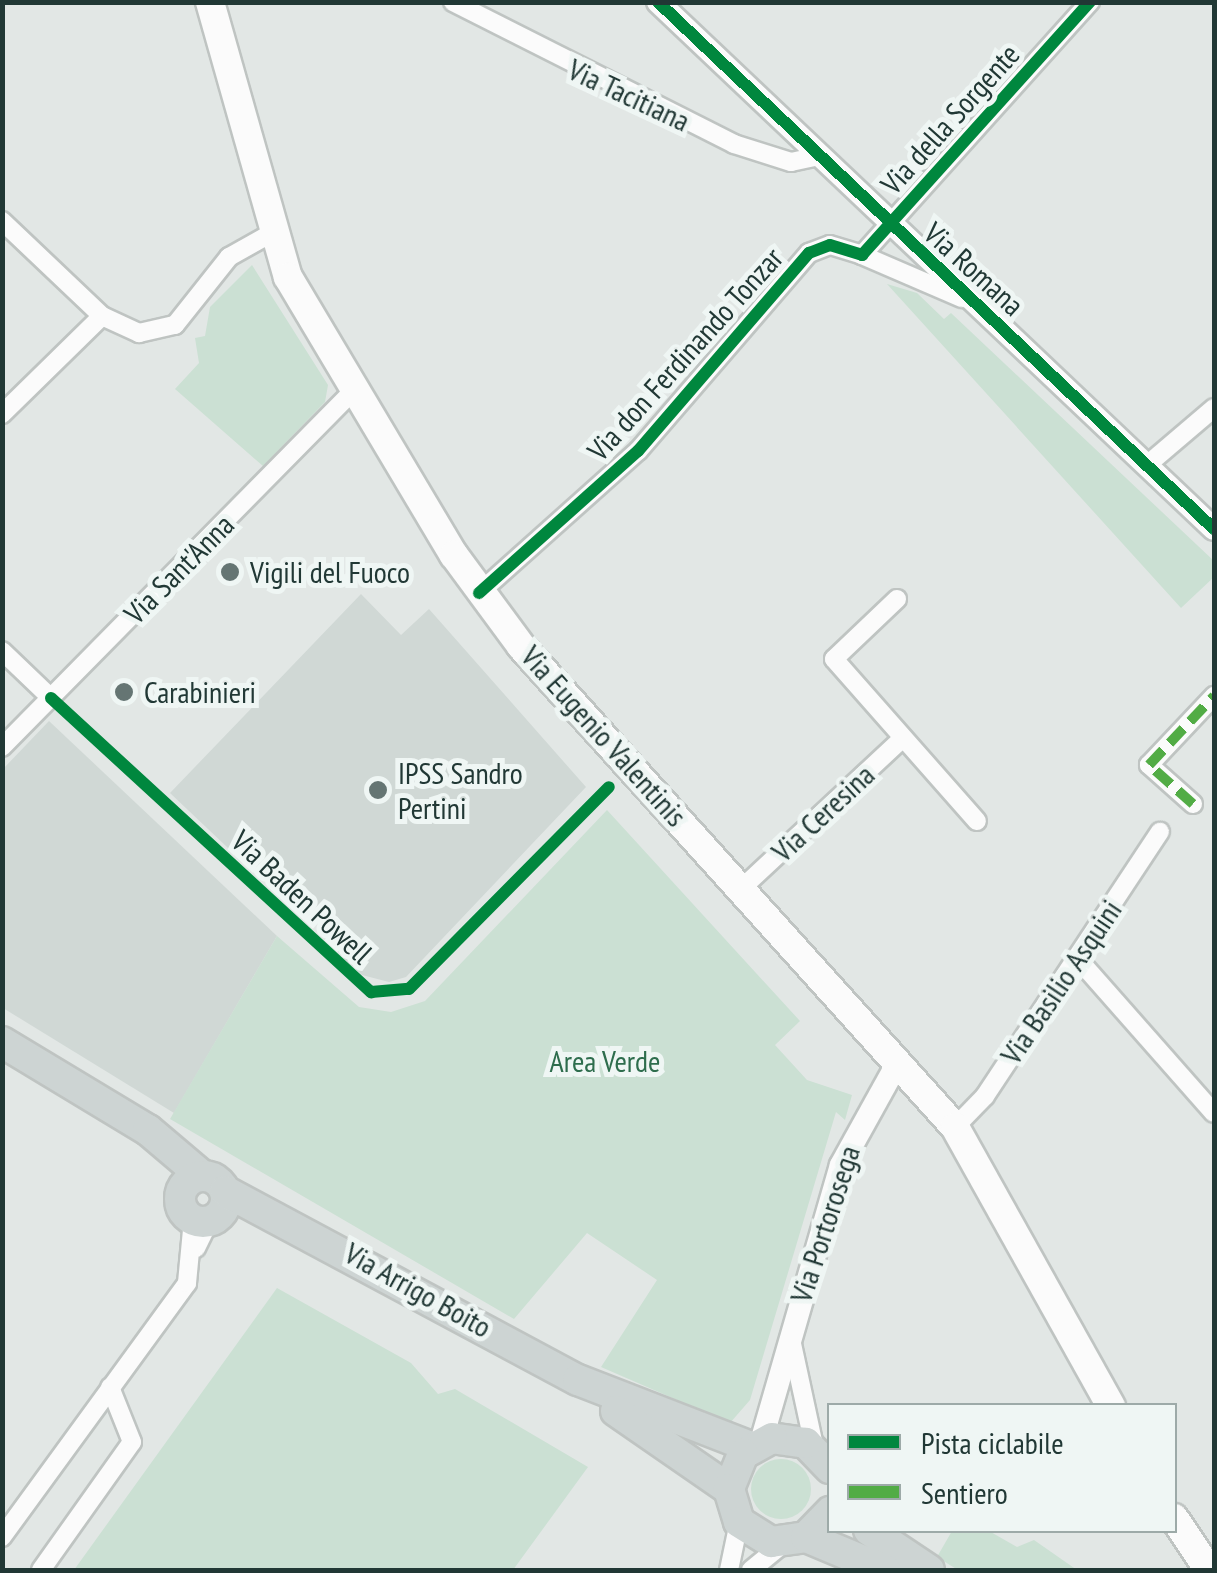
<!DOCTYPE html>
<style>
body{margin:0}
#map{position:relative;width:1217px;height:1573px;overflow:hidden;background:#e2e7e5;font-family:"PT Sans Narrow",sans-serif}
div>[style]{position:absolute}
.built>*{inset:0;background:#d0d8d5}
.green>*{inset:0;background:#cbe0d3}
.round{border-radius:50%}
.roads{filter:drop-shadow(2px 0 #bfc4c2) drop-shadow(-2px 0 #bfc4c2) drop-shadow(0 2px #bfc4c2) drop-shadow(0 -2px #bfc4c2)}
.minor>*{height:18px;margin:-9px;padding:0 9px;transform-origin:9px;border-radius:9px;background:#fbfbfb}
.tertiary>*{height:22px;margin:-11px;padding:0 11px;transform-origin:11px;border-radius:11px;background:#fbfbfb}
.secondary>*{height:28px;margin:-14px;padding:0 14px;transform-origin:14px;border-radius:14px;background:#fbfbfb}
.primary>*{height:30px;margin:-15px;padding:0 15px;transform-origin:15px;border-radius:15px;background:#cdd4d3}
.primary>.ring{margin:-15px;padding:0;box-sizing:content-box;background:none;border:30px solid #cdd4d3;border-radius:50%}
.quiet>*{height:10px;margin-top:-5px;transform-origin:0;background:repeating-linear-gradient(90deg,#52ac45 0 20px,transparent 0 30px)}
.cycleway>*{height:12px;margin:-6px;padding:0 6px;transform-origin:6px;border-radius:6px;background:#00873e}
.dots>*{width:28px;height:28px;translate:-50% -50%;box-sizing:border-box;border:5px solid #eff6f4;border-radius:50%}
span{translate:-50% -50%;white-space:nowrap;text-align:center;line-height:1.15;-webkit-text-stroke:10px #eff6f4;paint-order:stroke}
.street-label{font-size:30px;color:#213835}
.poi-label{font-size:30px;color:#213835}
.left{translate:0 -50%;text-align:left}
.park-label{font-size:30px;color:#2e6d4d}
.frame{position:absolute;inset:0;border:5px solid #213835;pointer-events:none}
.legend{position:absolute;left:827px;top:1403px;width:350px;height:130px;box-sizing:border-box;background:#eff6f4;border:2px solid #9daaa8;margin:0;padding:12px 18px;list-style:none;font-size:30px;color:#213835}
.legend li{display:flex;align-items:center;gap:20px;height:50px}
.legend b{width:50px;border:2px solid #9daaa8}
</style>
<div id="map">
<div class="built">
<i style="clip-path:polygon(361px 594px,401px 635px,429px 609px,586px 787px,406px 977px,389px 982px,362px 975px,340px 955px,339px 936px,273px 872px,263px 881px,170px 793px)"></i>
<i style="clip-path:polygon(49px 721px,277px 936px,174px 1113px,3px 1008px,3px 769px)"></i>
</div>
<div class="green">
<i style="clip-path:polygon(252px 265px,328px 385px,325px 402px,263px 466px,175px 389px,199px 363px,195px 338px,205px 336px,210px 307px)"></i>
<i style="clip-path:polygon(887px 284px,917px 293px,944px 319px,951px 313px,1214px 561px,1214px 577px,1181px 608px)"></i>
<i style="clip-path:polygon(607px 810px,800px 1021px,775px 1045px,807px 1080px,852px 1095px,845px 1120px,836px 1112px,750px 1400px,730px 1423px,601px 1367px,657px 1280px,587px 1233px,514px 1319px,170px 1119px,277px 936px,359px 1007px,391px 1012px,425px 1001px)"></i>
<i style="clip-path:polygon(277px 1288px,411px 1363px,438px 1394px,455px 1389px,588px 1467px,513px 1570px,74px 1570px)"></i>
<i class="round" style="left:751px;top:1459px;width:60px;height:60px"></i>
<i style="clip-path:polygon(952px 1531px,989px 1531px,1017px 1547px,1034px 1540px,1077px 1570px,958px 1570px,937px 1557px)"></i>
</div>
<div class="roads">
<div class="minor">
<i style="left:453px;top:2px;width:315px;rotate:26.8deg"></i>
<i style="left:734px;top:144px;width:60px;rotate:17.5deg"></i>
<i style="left:791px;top:162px;width:24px;rotate:-12deg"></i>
<i style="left:2px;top:221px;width:138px;rotate:43.5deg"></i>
<i style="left:102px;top:316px;width:41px;rotate:24.7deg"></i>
<i style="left:139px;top:333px;width:37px;rotate:-13deg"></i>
<i style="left:175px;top:325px;width:87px;rotate:-51.5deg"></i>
<i style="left:229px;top:257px;width:47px;rotate:-29.3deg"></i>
<i style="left:862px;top:255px;width:109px;rotate:23.3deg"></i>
<i style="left:2px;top:414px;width:140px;rotate:-44.4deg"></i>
<i style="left:1147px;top:465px;width:88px;rotate:-40.4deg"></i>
<i style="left:479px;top:593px;width:213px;rotate:-41.8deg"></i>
<i style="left:638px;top:451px;width:262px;rotate:-49.2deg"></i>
<i style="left:809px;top:253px;width:22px;rotate:-21deg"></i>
<i style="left:830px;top:245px;width:34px;rotate:17deg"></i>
<i style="left:862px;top:255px;width:341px;rotate:-48deg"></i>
<i style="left:897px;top:599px;width:87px;rotate:136.4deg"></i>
<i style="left:834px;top:659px;width:216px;rotate:48.6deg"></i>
<i style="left:2px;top:651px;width:68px;rotate:43.8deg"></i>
<i style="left:2px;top:747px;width:501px;rotate:-45.4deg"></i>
<i style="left:1193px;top:804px;width:59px;rotate:-138.4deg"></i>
<i style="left:1149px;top:765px;width:95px;rotate:-46.7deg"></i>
<i style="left:742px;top:888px;width:220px;rotate:-43deg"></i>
<i style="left:1078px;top:959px;width:205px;rotate:48.6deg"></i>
<i style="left:955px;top:1127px;width:43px;rotate:-45.9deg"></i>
<i style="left:985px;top:1096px;width:317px;rotate:-56.5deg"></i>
<i style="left:196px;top:1248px;width:30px;rotate:-64deg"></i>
<i style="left:792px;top:1344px;width:108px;rotate:77.8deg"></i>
<i style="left:2px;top:1537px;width:314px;rotate:-53.9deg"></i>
<i style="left:187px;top:1283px;width:63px;rotate:-84.6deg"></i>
<i style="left:41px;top:1570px;width:157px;rotate:-54.6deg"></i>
<i style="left:132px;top:1442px;width:59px;rotate:-111.8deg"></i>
<i style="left:729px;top:1570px;width:49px;rotate:-78.2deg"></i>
<i style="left:751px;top:1570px;width:43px;rotate:-39.3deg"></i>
</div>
<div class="tertiary">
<i style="left:658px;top:2px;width:766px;rotate:43.47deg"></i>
<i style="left:761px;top:1442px;width:288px;rotate:-73.9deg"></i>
<i style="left:841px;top:1165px;width:118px;rotate:-61deg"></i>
</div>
<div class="secondary">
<i style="left:210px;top:2px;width:286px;rotate:74.2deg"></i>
<i style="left:288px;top:277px;width:324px;rotate:59.2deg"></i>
<i style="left:454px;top:555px;width:113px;rotate:53.6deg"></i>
<i style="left:521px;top:646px;width:648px;rotate:47.94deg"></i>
<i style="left:955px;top:1127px;width:320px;rotate:60.8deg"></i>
<i style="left:1174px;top:1518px;width:63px;rotate:56.1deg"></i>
</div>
<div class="primary">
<i style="left:2px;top:1042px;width:170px;rotate:31.1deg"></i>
<i style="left:148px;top:1130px;width:70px;rotate:40.3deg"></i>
<i class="ring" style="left:180px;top:1176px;width:16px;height:16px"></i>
<i style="left:225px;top:1191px;width:400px;rotate:28.2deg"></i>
<i style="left:578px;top:1380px;width:186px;rotate:21.2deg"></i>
<i style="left:616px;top:1411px;width:137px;rotate:34.6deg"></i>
<i style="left:830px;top:1468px;width:35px;rotate:-134deg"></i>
<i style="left:806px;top:1443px;width:34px;rotate:-172deg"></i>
<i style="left:772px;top:1438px;width:33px;rotate:151deg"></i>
<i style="left:743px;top:1454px;width:38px;rotate:112deg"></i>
<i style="left:729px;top:1489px;width:34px;rotate:73deg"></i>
<i style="left:739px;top:1522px;width:38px;rotate:32deg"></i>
<i style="left:771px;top:1542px;width:35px;rotate:-8deg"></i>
<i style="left:806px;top:1537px;width:35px;rotate:-46deg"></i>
<i style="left:869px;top:1530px;width:72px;rotate:33.7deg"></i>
<i style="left:806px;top:1537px;width:86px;rotate:22.7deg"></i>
</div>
</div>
<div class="quiet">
<i style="left:1193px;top:804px;width:59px;rotate:-138.4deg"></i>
<i style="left:1149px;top:765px;width:95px;rotate:-46.7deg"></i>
</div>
<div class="cycleway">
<i style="left:658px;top:2px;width:766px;rotate:43.47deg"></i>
<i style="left:479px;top:593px;width:213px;rotate:-41.8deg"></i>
<i style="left:638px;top:451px;width:262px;rotate:-49.2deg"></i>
<i style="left:809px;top:253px;width:22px;rotate:-21deg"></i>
<i style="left:830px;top:245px;width:34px;rotate:17deg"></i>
<i style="left:862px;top:255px;width:341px;rotate:-48deg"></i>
<i style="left:51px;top:698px;width:435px;rotate:42.6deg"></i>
<i style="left:371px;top:992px;width:38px;rotate:-5deg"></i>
<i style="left:409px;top:989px;width:284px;rotate:-45.3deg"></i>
</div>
<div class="dots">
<i style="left:230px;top:572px;background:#657573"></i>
<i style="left:124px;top:692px;background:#657573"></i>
<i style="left:378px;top:790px;background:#657573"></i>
</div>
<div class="street-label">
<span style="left:629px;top:95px;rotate:25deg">Via Tacitiana</span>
<span style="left:950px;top:119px;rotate:-48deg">Via della Sorgente</span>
<span style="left:974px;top:269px;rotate:42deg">Via Romana</span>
<span style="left:685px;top:354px;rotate:-48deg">Via don Ferdinando Tonzar</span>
<span style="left:179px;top:569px;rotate:-45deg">Via Sant'Anna</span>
<span style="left:604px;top:736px;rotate:48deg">Via Eugenio Valentinis</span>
<span style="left:823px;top:813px;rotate:-43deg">Via Ceresina</span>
<span style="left:302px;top:897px;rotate:43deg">Via Baden Powell</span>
<span style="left:1061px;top:982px;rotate:-56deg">Via Basilio Asquini</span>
<span style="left:825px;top:1224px;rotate:-72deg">Via Portorosega</span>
<span style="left:418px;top:1290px;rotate:29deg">Via Arrigo Boito</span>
</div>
<div class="poi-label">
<span class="left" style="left:250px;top:572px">Vigili del Fuoco</span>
<span class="left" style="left:144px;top:692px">Carabinieri</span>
<span class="left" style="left:398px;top:790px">IPSS Sandro<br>Pertini</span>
</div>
<div class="park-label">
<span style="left:605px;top:1061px">Area Verde</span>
</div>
<div class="frame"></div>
<ul class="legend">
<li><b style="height:12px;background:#00873e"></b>Pista ciclabile</li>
<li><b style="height:12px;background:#52ac45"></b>Sentiero</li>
</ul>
</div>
